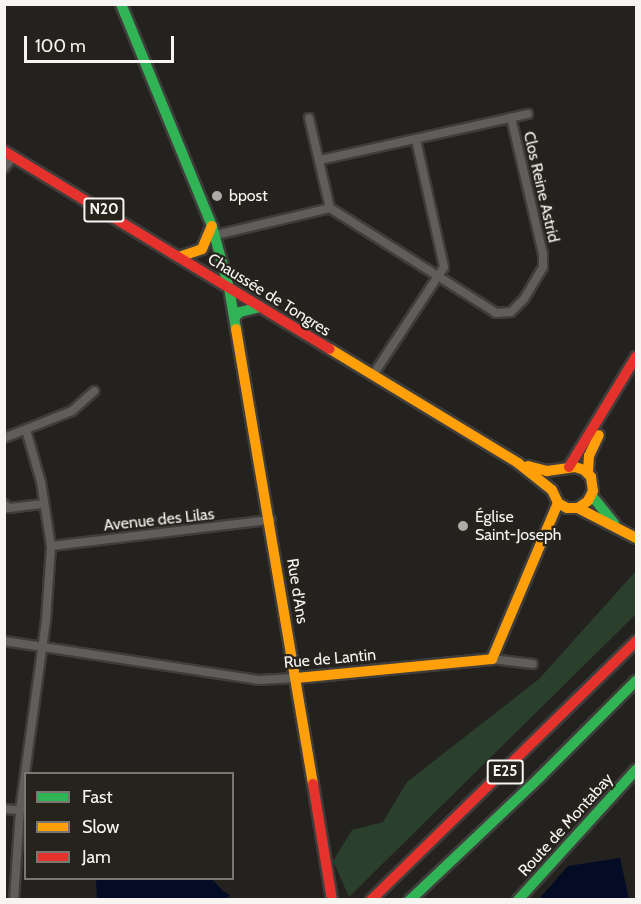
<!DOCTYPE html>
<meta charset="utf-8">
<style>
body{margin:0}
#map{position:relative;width:641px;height:904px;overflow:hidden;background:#24221f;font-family:Cabin,sans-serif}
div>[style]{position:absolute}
.green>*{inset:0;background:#2b3f2d}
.water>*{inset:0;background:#030b25}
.roads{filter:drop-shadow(2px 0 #3f3d3b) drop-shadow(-2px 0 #3f3d3b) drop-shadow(0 2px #3f3d3b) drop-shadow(0 -2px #3f3d3b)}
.street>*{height:8px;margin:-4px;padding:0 4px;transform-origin:4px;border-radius:4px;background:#5f5e5a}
.fast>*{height:10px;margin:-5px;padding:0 5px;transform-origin:5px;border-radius:5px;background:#30b455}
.slow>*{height:10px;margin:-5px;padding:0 5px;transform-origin:5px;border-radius:5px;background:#ff9f0a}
.jam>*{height:10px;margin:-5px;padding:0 5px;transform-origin:5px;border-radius:5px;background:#e5322d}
.dots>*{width:16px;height:16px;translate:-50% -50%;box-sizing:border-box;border:3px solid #26231d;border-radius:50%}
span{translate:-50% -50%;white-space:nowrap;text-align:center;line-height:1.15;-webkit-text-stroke:4.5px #26231d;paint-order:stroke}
.shield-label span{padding:2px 4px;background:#26231d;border:2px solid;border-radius:4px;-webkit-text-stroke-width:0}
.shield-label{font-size:15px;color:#f7f5f1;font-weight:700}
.street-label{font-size:16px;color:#f7f5f1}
.poi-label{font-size:16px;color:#f7f5f1}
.left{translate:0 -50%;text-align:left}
.frame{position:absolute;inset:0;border:6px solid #f7f5f1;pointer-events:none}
.legend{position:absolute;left:24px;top:772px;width:210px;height:108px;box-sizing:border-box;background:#26231d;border:2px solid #7a7772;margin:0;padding:8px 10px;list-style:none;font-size:18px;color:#f7f5f1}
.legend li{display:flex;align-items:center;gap:12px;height:30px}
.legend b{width:30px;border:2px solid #7a7772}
.scale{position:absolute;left:24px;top:36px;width:150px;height:27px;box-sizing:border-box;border:3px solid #f7f5f1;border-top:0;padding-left:8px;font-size:18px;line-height:21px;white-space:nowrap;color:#f7f5f1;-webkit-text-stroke:4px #26231d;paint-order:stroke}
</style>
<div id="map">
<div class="green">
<i style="clip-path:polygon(636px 571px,636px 614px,349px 897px,333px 861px,352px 830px,383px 822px,407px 782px,539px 679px)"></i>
</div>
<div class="water">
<i style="clip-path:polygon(620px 858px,629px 899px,539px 899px,568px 866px)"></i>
<i style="clip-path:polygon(96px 879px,212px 879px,223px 891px,230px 895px,226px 900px,97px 899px)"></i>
</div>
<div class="roads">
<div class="street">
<i style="left:309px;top:118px;width:92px;rotate:76.9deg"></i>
<i style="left:330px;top:208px;width:196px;rotate:32.3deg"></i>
<i style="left:496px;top:313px;width:15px;rotate:-4deg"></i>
<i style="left:511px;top:312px;width:18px;rotate:-45deg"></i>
<i style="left:524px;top:299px;width:37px;rotate:-59deg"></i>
<i style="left:543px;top:267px;width:13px;rotate:-90deg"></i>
<i style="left:543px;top:254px;width:140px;rotate:-103.2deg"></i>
<i style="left:320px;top:160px;width:213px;rotate:-12.5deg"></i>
<i style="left:4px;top:168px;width:14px;rotate:-51deg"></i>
<i style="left:216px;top:235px;width:117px;rotate:-13.3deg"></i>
<i style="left:373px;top:375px;width:129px;rotate:-56.7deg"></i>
<i style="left:444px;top:267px;width:130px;rotate:-102.4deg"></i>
<i style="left:4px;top:438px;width:73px;rotate:-21.7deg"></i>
<i style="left:72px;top:411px;width:30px;rotate:-42deg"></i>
<i style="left:4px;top:504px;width:6px;rotate:39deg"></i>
<i style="left:9px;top:508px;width:34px;rotate:-7deg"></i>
<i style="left:51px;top:546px;width:221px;rotate:-6.8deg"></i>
<i style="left:4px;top:641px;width:257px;rotate:8.7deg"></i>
<i style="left:258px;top:680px;width:38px;rotate:-3deg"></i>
<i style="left:492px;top:659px;width:41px;rotate:7deg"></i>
<i style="left:4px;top:809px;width:16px;rotate:4deg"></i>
<i style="left:14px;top:900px;width:90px;rotate:-86.2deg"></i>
<i style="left:20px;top:810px;width:192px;rotate:-82.2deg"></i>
<i style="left:46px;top:620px;width:74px;rotate:-86.1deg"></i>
<i style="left:51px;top:546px;width:65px;rotate:-98.9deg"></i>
<i style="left:41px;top:482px;width:54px;rotate:-106.1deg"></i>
</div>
<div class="fast">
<i style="left:121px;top:4px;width:240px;rotate:67.7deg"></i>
<i style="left:212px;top:226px;width:64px;rotate:74.7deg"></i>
<i style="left:229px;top:288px;width:42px;rotate:80.3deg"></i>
<i style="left:235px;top:317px;width:7px;rotate:-45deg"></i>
<i style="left:240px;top:312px;width:21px;rotate:-14deg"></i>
<i style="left:592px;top:496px;width:35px;rotate:51deg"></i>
<i style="left:410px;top:900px;width:179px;rotate:-43.4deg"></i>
<i style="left:540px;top:777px;width:136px;rotate:-45deg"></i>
<i style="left:518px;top:900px;width:176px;rotate:-47.8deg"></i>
</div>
<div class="slow">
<i style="left:179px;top:257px;width:24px;rotate:-19deg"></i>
<i style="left:202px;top:249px;width:25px;rotate:-67deg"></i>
<i style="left:236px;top:329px;width:461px;rotate:80.4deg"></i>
<i style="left:330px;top:349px;width:220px;rotate:31.2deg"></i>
<i style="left:518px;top:463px;width:43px;rotate:38.5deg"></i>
<i style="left:552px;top:490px;width:14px;rotate:65deg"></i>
<i style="left:558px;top:503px;width:10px;rotate:29deg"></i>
<i style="left:567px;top:508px;width:11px"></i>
<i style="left:578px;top:508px;width:65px;rotate:27.3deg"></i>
<i style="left:528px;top:466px;width:20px;rotate:15deg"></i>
<i style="left:547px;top:471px;width:28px;rotate:-8deg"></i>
<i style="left:575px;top:467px;width:9px;rotate:18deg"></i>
<i style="left:584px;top:470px;width:10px;rotate:45deg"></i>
<i style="left:591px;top:477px;width:14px;rotate:82deg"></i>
<i style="left:593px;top:491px;width:11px;rotate:117deg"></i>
<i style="left:588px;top:501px;width:12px;rotate:145deg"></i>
<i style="left:588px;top:473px;width:17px;rotate:-87deg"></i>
<i style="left:589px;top:456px;width:23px;rotate:-65deg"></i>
<i style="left:296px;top:678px;width:197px;rotate:-5.5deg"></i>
<i style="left:492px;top:659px;width:169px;rotate:-67.1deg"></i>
</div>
<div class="jam">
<i style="left:4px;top:151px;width:381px;rotate:31.3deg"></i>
<i style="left:569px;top:467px;width:129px;rotate:-58.7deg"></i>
<i style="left:313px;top:784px;width:118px;rotate:80.7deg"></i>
<i style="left:371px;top:900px;width:371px;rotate:-44.3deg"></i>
</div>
</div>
<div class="dots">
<i style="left:217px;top:196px;background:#adaba8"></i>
<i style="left:463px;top:526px;background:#adaba8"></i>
</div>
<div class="shield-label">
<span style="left:104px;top:210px">N20</span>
<span style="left:505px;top:772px">E25</span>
</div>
<div class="street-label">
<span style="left:541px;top:187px;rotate:77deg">Clos Reine Astrid</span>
<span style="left:269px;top:295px;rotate:32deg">Chaussée de Tongres</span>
<span style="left:159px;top:520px;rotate:-6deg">Avenue des Lilas</span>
<span style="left:297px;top:591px;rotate:81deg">Rue d'Ans</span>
<span style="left:330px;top:659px;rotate:-5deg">Rue de Lantin</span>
<span style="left:566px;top:825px;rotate:-48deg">Route de Montabay</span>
</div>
<div class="poi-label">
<span class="left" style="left:229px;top:196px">bpost</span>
<span class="left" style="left:475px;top:526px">Église<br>Saint-Joseph</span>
</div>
<div class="frame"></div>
<ul class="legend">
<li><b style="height:8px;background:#30b455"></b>Fast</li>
<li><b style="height:8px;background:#ff9f0a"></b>Slow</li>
<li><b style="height:8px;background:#e5322d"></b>Jam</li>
</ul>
<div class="scale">100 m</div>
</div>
